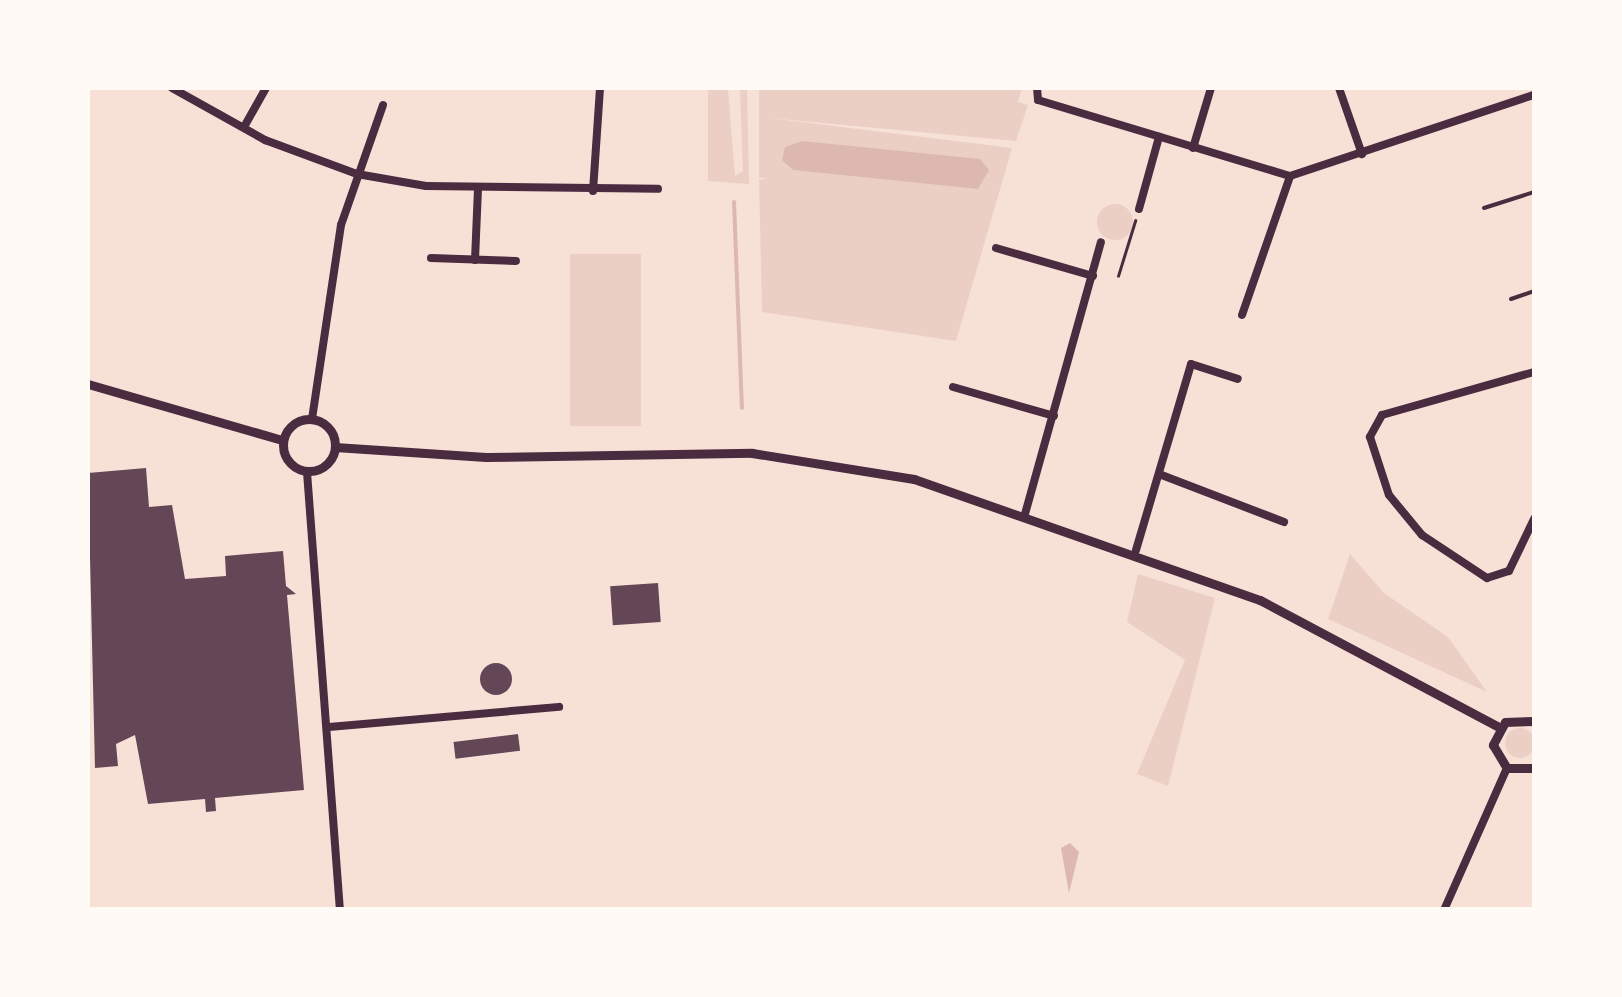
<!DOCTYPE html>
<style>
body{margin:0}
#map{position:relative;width:1622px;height:997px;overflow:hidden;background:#f7e1d7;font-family:Mulish,sans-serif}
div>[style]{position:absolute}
.green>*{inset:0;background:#ebcfc5;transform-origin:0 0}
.round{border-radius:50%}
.water>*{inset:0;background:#dcb8b0}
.stream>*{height:4px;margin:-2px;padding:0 2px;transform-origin:2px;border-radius:2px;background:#dcb8b0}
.building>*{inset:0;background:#644757;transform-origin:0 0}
.path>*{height:2.5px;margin:-1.25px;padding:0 1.25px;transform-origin:1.25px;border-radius:1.25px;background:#4a2c40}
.service>*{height:4px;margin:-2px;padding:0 2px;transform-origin:2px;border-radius:2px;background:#4a2c40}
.minor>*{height:8px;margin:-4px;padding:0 4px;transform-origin:4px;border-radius:4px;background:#4a2c40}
.tertiary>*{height:9px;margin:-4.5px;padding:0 4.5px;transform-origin:4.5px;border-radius:4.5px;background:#4a2c40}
.tertiary>.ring{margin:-4.5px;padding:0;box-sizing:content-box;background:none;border:9px solid #4a2c40;border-radius:50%}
span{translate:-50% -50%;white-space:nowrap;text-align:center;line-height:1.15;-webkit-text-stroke:10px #fffaf5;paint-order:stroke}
.frame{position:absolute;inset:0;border:90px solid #fffaf5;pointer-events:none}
</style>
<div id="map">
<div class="green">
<i style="clip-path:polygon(708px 88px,728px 88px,735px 176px,743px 171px,740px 88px,747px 88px,749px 184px,708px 181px)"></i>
<i style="clip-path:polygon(evenodd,759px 88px,1022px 88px,1018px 102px,1028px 105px,1016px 141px,769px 118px,1012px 148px,956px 341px,762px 312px,759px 180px,768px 178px,759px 178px,759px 88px,802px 141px,864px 152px,978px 188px,793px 170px,802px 141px)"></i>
<i class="round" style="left:1097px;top:204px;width:36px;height:36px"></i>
<i style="left:641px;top:254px;width:172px;height:71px;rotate:90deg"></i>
<i style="clip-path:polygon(1350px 554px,1384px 593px,1448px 637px,1487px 692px,1328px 619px)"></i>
<i style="clip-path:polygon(1138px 574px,1215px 598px,1168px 786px,1137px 774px,1185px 660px,1127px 622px)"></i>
<i class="round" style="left:1505px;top:728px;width:30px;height:30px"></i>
</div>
<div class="water">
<i style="clip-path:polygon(802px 141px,980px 159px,989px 170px,978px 189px,793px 170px,782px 160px,785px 147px)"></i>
<i style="clip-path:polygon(1070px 843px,1079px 852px,1069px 893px,1061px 848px)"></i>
</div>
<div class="stream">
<i style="left:734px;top:202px;width:206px;rotate:87.8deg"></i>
</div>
<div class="building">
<i style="clip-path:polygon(146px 468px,149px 507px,172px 505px,185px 579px,226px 576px,225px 556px,283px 551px,286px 586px,296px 594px,287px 595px,304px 790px,215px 798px,216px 811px,206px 812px,205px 799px,148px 804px,135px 735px,116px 744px,118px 766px,95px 768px,88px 473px)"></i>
<i style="left:658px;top:583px;width:39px;height:48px;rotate:86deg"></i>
<i class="round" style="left:480px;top:663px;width:32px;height:32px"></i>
<i style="left:518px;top:734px;width:17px;height:65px;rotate:83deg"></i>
</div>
<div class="path">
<i style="left:1118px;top:276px;width:58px;rotate:-72.8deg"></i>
</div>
<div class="service">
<i style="left:1484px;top:208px;width:52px;rotate:-17.7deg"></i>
<i style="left:1511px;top:299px;width:24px;rotate:-19deg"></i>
</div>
<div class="minor">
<i style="left:172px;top:88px;width:107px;rotate:29.2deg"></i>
<i style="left:265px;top:140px;width:98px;rotate:20.3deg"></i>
<i style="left:357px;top:174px;width:70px;rotate:9.9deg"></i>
<i style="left:426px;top:186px;width:232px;rotate:0.7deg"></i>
<i style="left:1037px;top:88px;width:12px;rotate:85deg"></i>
<i style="left:1038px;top:100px;width:263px;rotate:16.8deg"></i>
<i style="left:1339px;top:88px;width:70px;rotate:70.8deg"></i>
<i style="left:244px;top:127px;width:45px;rotate:-60.6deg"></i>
<i style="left:1193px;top:148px;width:63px;rotate:-73.3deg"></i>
<i style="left:593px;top:191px;width:103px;rotate:-86.1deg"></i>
<i style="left:1139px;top:209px;width:75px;rotate:-74.5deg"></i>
<i style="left:996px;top:248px;width:101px;rotate:16.1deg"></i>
<i style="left:431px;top:258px;width:85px;rotate:2deg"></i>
<i style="left:475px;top:260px;width:72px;rotate:-87.6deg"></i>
<i style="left:1242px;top:315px;width:147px;rotate:-70.9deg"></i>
<i style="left:1290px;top:176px;width:257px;rotate:-18.4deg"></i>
<i style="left:1534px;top:372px;width:158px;rotate:164.2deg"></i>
<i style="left:1382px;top:415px;width:25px;rotate:119deg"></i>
<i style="left:1370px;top:437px;width:61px;rotate:71.9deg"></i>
<i style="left:1389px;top:495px;width:52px;rotate:50.5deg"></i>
<i style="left:1422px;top:535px;width:78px;rotate:33.5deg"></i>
<i style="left:1487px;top:578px;width:23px;rotate:-18deg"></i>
<i style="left:1509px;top:571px;width:58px;rotate:-64.3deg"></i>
<i style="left:953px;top:387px;width:105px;rotate:16deg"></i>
<i style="left:312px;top:419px;width:196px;rotate:-81.5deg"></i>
<i style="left:341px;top:225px;width:127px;rotate:-70.7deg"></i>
<i style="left:307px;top:472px;width:439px;rotate:85.7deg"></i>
<i style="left:1159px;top:474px;width:134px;rotate:21deg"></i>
<i style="left:1025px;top:514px;width:282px;rotate:-74.4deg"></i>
<i style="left:1136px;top:550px;width:194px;rotate:-73.5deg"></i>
<i style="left:1191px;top:364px;width:49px;rotate:17.7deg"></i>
<i style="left:329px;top:727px;width:231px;rotate:-5deg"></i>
<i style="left:1444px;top:910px;width:155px;rotate:-66.1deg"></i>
</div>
<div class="tertiary">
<i style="left:88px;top:384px;width:202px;rotate:16.1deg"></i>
<i class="ring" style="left:283px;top:419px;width:43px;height:43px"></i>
<i style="left:335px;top:447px;width:151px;rotate:3.8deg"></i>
<i style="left:486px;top:457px;width:266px;rotate:-0.9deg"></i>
<i style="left:752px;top:453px;width:164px;rotate:9.1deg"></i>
<i style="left:914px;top:479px;width:367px;rotate:19.3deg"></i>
<i style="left:1260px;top:600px;width:271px;rotate:28deg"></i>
<i style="left:1534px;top:721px;width:29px;rotate:178deg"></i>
<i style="left:1505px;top:722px;width:26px;rotate:118deg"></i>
<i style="left:1493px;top:745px;width:27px;rotate:59deg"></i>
<i style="left:1507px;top:768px;width:27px"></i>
</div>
<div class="frame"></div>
</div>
